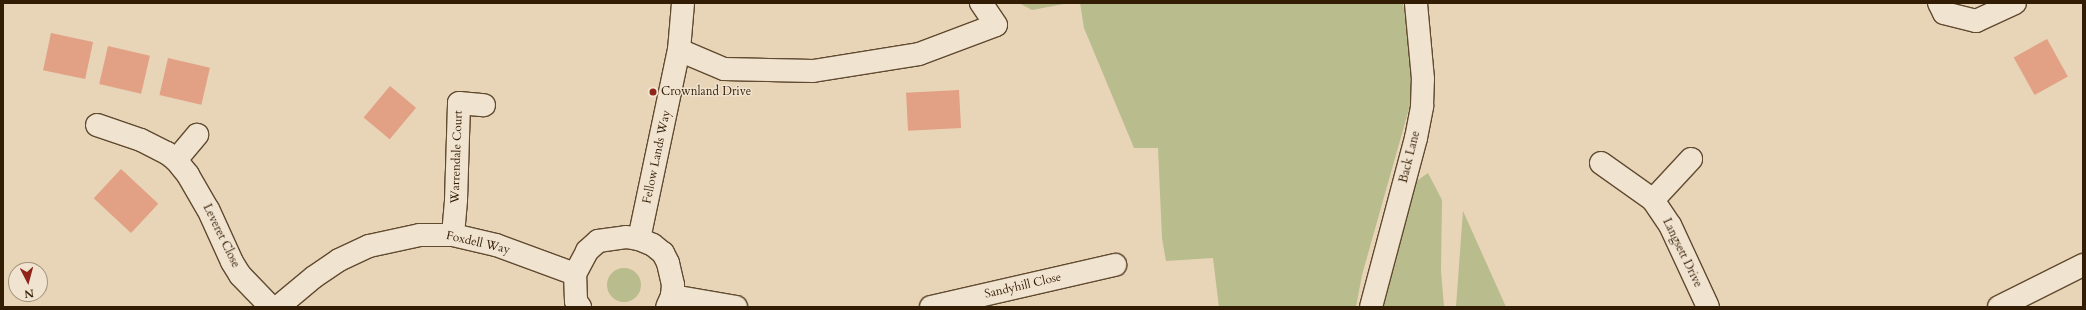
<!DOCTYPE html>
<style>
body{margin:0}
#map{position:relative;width:2086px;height:310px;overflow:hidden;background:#e8d4b6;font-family:Cardo,serif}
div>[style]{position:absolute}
.green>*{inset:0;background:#b9bc8c}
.round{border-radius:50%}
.building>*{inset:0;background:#e2a084;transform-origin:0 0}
.roads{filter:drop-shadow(1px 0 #604a30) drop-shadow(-1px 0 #604a30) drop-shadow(0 1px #604a30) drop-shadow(0 -1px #604a30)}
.minor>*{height:22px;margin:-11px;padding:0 11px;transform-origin:11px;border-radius:11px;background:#f0e3d0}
.dots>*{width:11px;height:11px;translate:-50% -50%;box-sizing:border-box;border:2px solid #f0e3d0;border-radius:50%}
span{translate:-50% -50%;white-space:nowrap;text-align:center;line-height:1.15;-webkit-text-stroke:3px #f0e3d0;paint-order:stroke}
.poi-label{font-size:12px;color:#331c04}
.left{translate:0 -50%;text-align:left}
.street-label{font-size:12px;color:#331c04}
.frame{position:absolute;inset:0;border:4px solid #331c04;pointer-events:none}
.north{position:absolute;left:8px;top:262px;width:40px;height:40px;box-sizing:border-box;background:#f0e3d0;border:1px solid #a4937e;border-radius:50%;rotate:174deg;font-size:11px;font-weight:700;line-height:16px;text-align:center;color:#331c04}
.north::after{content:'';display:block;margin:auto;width:14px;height:18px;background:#8f2418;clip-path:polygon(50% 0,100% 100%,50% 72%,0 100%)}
</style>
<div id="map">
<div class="green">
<i style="clip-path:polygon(1019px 3px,1069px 3px,1032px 10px)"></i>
<i style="clip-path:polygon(1080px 3px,1403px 3px,1408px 33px,1412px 98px,1362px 275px,1356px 307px,1219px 307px,1213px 258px,1166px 261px,1162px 238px,1158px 148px,1134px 148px,1084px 28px)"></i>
<i style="clip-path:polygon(1428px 173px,1442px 200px,1441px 271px,1444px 307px,1378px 307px,1411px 185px)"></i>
<i style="clip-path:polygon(1463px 211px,1506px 307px,1456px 307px)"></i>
<i class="round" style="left:607px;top:268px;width:34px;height:34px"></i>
</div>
<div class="building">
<i style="left:51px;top:33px;width:43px;height:38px;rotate:12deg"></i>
<i style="left:2047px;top:39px;width:43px;height:38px;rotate:61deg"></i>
<i style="left:108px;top:46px;width:43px;height:39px;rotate:13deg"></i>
<i style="left:168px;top:58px;width:43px;height:38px;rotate:13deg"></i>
<i style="left:390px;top:86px;width:34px;height:41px;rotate:40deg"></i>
<i style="left:959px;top:90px;width:38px;height:53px;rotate:87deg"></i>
<i style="left:121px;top:169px;width:51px;height:40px;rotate:43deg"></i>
</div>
<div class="roads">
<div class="minor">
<i style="left:1939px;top:3px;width:11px;rotate:63deg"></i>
<i style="left:1944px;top:13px;width:33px;rotate:14deg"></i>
<i style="left:1976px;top:21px;width:43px;rotate:-24.8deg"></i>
<i style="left:679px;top:50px;width:49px;rotate:22.9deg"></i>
<i style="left:724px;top:69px;width:89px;rotate:1.3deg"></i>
<i style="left:813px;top:71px;width:107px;rotate:-9.1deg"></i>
<i style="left:919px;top:54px;width:82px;rotate:-20.6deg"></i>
<i style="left:996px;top:25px;width:27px;rotate:-124deg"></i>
<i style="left:97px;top:125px;width:46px;rotate:18.8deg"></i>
<i style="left:141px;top:140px;width:29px;rotate:27deg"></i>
<i style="left:167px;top:153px;width:11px;rotate:38deg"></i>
<i style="left:176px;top:160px;width:19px;rotate:51deg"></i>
<i style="left:188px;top:175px;width:39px;rotate:60deg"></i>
<i style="left:208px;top:209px;width:58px;rotate:65.6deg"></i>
<i style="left:232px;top:262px;width:15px;rotate:58deg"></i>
<i style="left:240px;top:275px;width:45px;rotate:45.9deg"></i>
<i style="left:176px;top:160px;width:33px;rotate:-50deg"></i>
<i style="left:1601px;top:163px;width:64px;rotate:35.4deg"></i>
<i style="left:1653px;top:200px;width:30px;rotate:56deg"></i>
<i style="left:1670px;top:225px;width:90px;rotate:65.1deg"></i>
<i style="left:1653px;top:200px;width:56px;rotate:-47.2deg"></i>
<i style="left:453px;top:235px;width:35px;rotate:-85deg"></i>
<i style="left:456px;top:200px;width:97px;rotate:-88.2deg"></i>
<i style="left:459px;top:103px;width:25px;rotate:5deg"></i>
<i style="left:639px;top:239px;width:193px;rotate:-78.1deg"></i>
<i style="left:679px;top:50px;width:47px;rotate:-85.1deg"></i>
<i style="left:672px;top:296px;width:65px;rotate:9.8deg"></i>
<i style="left:278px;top:307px;width:47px;rotate:-39.8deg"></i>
<i style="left:314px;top:277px;width:30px;rotate:-34deg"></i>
<i style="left:339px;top:260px;width:33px;rotate:-25deg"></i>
<i style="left:369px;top:246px;width:52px;rotate:-12.2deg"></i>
<i style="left:420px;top:235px;width:33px"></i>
<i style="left:453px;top:235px;width:44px;rotate:13.1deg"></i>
<i style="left:496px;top:245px;width:84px;rotate:20.2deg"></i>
<i style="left:580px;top:307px;width:7px;rotate:-124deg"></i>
<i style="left:576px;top:301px;width:27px;rotate:-92deg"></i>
<i style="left:575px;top:274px;width:26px;rotate:-62deg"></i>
<i style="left:587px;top:251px;width:15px;rotate:-42deg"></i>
<i style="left:598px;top:241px;width:28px;rotate:-8deg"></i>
<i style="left:626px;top:237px;width:13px;rotate:9deg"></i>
<i style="left:639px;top:239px;width:15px;rotate:23deg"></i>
<i style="left:653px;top:245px;width:13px;rotate:39deg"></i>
<i style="left:663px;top:253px;width:11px;rotate:63deg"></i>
<i style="left:668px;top:263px;width:23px;rotate:77deg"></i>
<i style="left:673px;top:285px;width:11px;rotate:95deg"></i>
<i style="left:672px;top:296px;width:12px;rotate:114deg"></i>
<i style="left:931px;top:307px;width:189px;rotate:-12.9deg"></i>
<i style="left:1371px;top:307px;width:175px;rotate:-75.1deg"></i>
<i style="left:1416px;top:138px;width:33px;rotate:-79deg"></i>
<i style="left:1422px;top:106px;width:27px;rotate:-88deg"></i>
<i style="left:1423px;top:79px;width:76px;rotate:-95.3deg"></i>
<i style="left:1999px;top:307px;width:94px;rotate:-26.6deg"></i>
</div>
</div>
<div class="dots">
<i style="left:653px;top:92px;background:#8f2418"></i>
</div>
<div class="poi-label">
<span class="left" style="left:661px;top:92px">Crownland Drive</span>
</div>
<div class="street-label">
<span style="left:457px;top:157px;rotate:-88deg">Warrendale Court</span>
<span style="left:657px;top:157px;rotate:-78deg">Fellow Lands Way</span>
<span style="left:1410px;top:157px;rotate:-76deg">Back Lane</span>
<span style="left:221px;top:236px;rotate:64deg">Leveret Close</span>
<span style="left:478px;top:243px;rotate:13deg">Foxdell Way</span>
<span style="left:1682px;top:253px;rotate:64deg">Langsett Drive</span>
<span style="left:1023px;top:286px;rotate:-13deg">Sandyhill Close</span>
</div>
<div class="frame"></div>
<div class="north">N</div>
</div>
